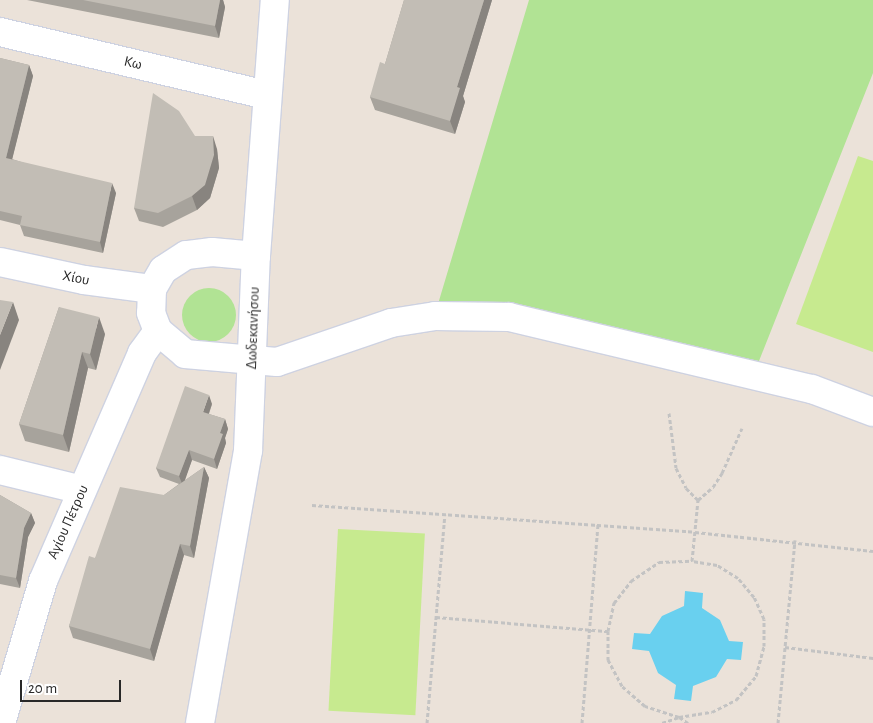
<!DOCTYPE html>
<meta charset="utf-8">
<style>
body{margin:0}
#map{position:relative;width:873px;height:723px;overflow:hidden;background:#ebe2d9;font-family:"Alegreya Sans",sans-serif}
div>[style]{position:absolute}
.green>*{inset:0;background:#b1e394}
.round{border-radius:50%}
.pitch>*{inset:0;background:#c7ea8f;transform-origin:0 0}
.water>*{inset:0;background:#69d0ef}
.path>*{height:3px;margin-top:-1.5px;transform-origin:0;background:repeating-linear-gradient(90deg,#c3c3c3 0 4px,transparent 0 6.5px)}
.roads{filter:drop-shadow(1px 0 #ced2e1) drop-shadow(-1px 0 #ced2e1) drop-shadow(0 1px #ced2e1) drop-shadow(0 -1px #ced2e1)}
.minor>*{height:28px;margin:-14px;padding:0 14px;transform-origin:14px;border-radius:14px;background:#fff}
.tertiary>*{height:28px;margin:-14px;padding:0 14px;transform-origin:14px;border-radius:14px;background:#fff}
.wall>*{inset:0;background:#a7a39c}
.shaded-wall>*{inset:0;background:#88847f}
.building>*{inset:0;background:#c2bdb5}
span{translate:-50% -50%;white-space:nowrap;text-align:center;line-height:1.15;-webkit-text-stroke:4px #fff;paint-order:stroke}
.street-label{font-size:15px;color:#282828}
.scale{position:absolute;left:20px;top:680px;width:101px;height:22px;box-sizing:border-box;border:2px solid #282828;border-top:0;padding-left:6px;font-size:15px;line-height:18px;white-space:nowrap;color:#282828;-webkit-text-stroke:4px #fff;paint-order:stroke}
</style>
<div id="map">
<div class="green">
<i style="clip-path:polygon(529px 0,873px 0,873px 73px,759px 361px,512px 310px,438px 304px)"></i>
<i class="round" style="left:182px;top:288px;width:54px;height:54px"></i>
</div>
<div class="pitch">
<i style="clip-path:polygon(858px 156px,873px 161px,873px 352px,796px 324px)"></i>
<i style="left:338px;top:529px;width:87px;height:182px;rotate:3deg"></i>
</div>
<div class="water">
<i style="clip-path:polygon(685px 591px,703px 593px,702px 608px,720px 620px,729px 641px,743px 642px,741px 660px,727px 659px,716px 677px,693px 686px,691px 701px,674px 699px,676px 685px,658px 673px,649px 651px,632px 649px,634px 633px,650px 634px,662px 616px,684px 606px)"></i>
</div>
<div class="path">
<i style="left:669px;top:413px;width:55px;rotate:82.7deg"></i>
<i style="left:676px;top:468px;width:22px;rotate:63deg"></i>
<i style="left:686px;top:488px;width:17px;rotate:45deg"></i>
<i style="left:312px;top:505px;width:384px;rotate:4deg"></i>
<i style="left:695px;top:532px;width:179px;rotate:6.1deg"></i>
<i style="left:436px;top:617px;width:173px;rotate:4.7deg"></i>
<i style="left:785px;top:647px;width:89px;rotate:7.1deg"></i>
<i style="left:427px;top:723px;width:209px;rotate:-85.1deg"></i>
<i style="left:582px;top:723px;width:199px;rotate:-85.4deg"></i>
<i style="left:662px;top:723px;width:18px;rotate:-19deg"></i>
<i style="left:679px;top:717px;width:33px;rotate:-9deg"></i>
<i style="left:712px;top:712px;width:27px;rotate:-27deg"></i>
<i style="left:736px;top:700px;width:31px;rotate:-50deg"></i>
<i style="left:756px;top:676px;width:31px;rotate:-75deg"></i>
<i style="left:764px;top:646px;width:27px;rotate:-90deg"></i>
<i style="left:764px;top:619px;width:24px;rotate:-114deg"></i>
<i style="left:754px;top:597px;width:25px;rotate:-130deg"></i>
<i style="left:738px;top:578px;width:25px;rotate:-148deg"></i>
<i style="left:717px;top:565px;width:25px;rotate:-171deg"></i>
<i style="left:692px;top:561px;width:61px;rotate:-84.4deg"></i>
<i style="left:698px;top:500px;width:20px;rotate:-41deg"></i>
<i style="left:713px;top:487px;width:17px;rotate:-57deg"></i>
<i style="left:722px;top:473px;width:49px;rotate:-66deg"></i>
<i style="left:688px;top:723px;width:11px;rotate:-146deg"></i>
<i style="left:679px;top:717px;width:36px;rotate:-162deg"></i>
<i style="left:645px;top:706px;width:30px;rotate:-139deg"></i>
<i style="left:622px;top:686px;width:30px;rotate:-118deg"></i>
<i style="left:608px;top:660px;width:29px;rotate:-90deg"></i>
<i style="left:608px;top:631px;width:29px;rotate:-78deg"></i>
<i style="left:614px;top:603px;width:28px;rotate:-52deg"></i>
<i style="left:631px;top:581px;width:34px;rotate:-34deg"></i>
<i style="left:659px;top:562px;width:33px;rotate:-2deg"></i>
<i style="left:778px;top:723px;width:184px;rotate:-84.7deg"></i>
</div>
<div class="roads">
<div class="minor">
<i style="left:0;top:32px;width:273px;rotate:13.3deg"></i>
<i style="left:256px;top:256px;width:44px;rotate:-174.8deg"></i>
<i style="left:212px;top:252px;width:26px;rotate:173deg"></i>
<i style="left:186px;top:255px;width:27px;rotate:147deg"></i>
<i style="left:163px;top:270px;width:22px;rotate:120deg"></i>
<i style="left:152px;top:289px;width:24px;rotate:92deg"></i>
<i style="left:151px;top:313px;width:19px;rotate:69deg"></i>
<i style="left:158px;top:331px;width:35px;rotate:40deg"></i>
<i style="left:185px;top:354px;width:92px;rotate:5deg"></i>
<i style="left:277px;top:362px;width:120px;rotate:-18.9deg"></i>
<i style="left:391px;top:323px;width:45px;rotate:-9deg"></i>
<i style="left:435px;top:316px;width:74px;rotate:0.8deg"></i>
<i style="left:509px;top:317px;width:311px;rotate:13.4deg"></i>
<i style="left:812px;top:389px;width:65px;rotate:20.7deg"></i>
<i style="left:0;top:262px;width:86px;rotate:12.1deg"></i>
<i style="left:84px;top:280px;width:69px;rotate:7.5deg"></i>
<i style="left:0;top:470px;width:84px;rotate:13.7deg"></i>
<i style="left:1px;top:723px;width:148px;rotate:-73.5deg"></i>
<i style="left:43px;top:581px;width:249px;rotate:-66.5deg"></i>
<i style="left:142px;top:353px;width:27px;rotate:-54deg"></i>
</div>
<div class="tertiary">
<i style="left:200px;top:723px;width:276px;rotate:-80deg"></i>
<i style="left:248px;top:451px;width:195px;rotate:-87.7deg"></i>
<i style="left:256px;top:256px;width:257px;rotate:-85.8deg"></i>
</div>
</div>
<div class="wall">
<i style="clip-path:polygon(27px 0,223px 0,225px 7px,219px 38px)"></i>
<i style="clip-path:polygon(404px 0,492px 0,463px 96px,465px 102px,455px 134px,375px 110px,370px 97px,385px 64px)"></i>
<i style="clip-path:polygon(0 58px,29px 65px,33px 76px,12px 159px,116px 193px,103px 253px,24px 236px,20px 225px,0 220px)"></i>
<i style="clip-path:polygon(195px 136px,217px 149px,219px 168px,210px 198px,197px 210px,163px 227px,139px 221px,134px 208px)"></i>
<i style="clip-path:polygon(59px 307px,105px 334px,96px 370px,88px 368px,69px 452px,25px 441px,19px 424px)"></i>
<i style="clip-path:polygon(212px 404px,209px 414px,225px 419px,228px 429px,225px 438px,226px 443px,217px 469px,192px 460px,184px 481px,204px 467px,209px 478px,194px 558px,184px 555px,154px 661px,73px 638px,69px 626px,95px 558px,164px 495px,179px 484px,160px 477px,156px 468px)"></i>
<i style="clip-path:polygon(0 495px,31px 513px,35px 523px,28px 537px,20px 588px,0 584px)"></i>
</div>
<div class="shaded-wall">
<i style="clip-path:polygon(220px 0,223px 0,225px 7px,219px 38px,215px 26px)"></i>
<i style="clip-path:polygon(484px 0,492px 0,463px 96px,465px 102px,455px 134px,450px 121px,457px 87px)"></i>
<i style="clip-path:polygon(29px 65px,33px 76px,10px 168px,6px 158px)"></i>
<i style="clip-path:polygon(213px 136px,217px 149px,219px 168px,210px 198px,197px 210px,192px 196px)"></i>
<i style="clip-path:polygon(112px 183px,116px 193px,103px 253px,100px 242px)"></i>
<i style="clip-path:polygon(13px 302px,19px 320px,0 370px,0 335px)"></i>
<i style="clip-path:polygon(99px 317px,105px 334px,96px 370px,90px 354px)"></i>
<i style="clip-path:polygon(82px 352px,88px 368px,69px 452px,63px 435px)"></i>
<i style="clip-path:polygon(209px 395px,212px 404px,206px 421px,203px 412px)"></i>
<i style="clip-path:polygon(225px 419px,228px 429px,225px 438px,226px 443px,217px 469px,214px 459px,220px 433px)"></i>
<i style="clip-path:polygon(189px 450px,192px 460px,183px 486px,179px 476px)"></i>
<i style="clip-path:polygon(204px 467px,209px 478px,194px 558px,190px 546px)"></i>
<i style="clip-path:polygon(31px 513px,35px 523px,28px 537px,20px 588px,16px 578px,24px 528px)"></i>
<i style="clip-path:polygon(180px 544px,184px 555px,154px 661px,150px 649px)"></i>
</div>
<div class="building">
<i style="clip-path:polygon(83px 0,220px 0,215px 26px)"></i>
<i style="clip-path:polygon(404px 0,484px 0,457px 87px,460px 88px,450px 121px,370px 97px,380px 62px,385px 64px)"></i>
<i style="clip-path:polygon(0 58px,29px 65px,6px 158px,112px 183px,100px 242px,20px 225px,22px 216px,0 211px)"></i>
<i style="clip-path:polygon(153px 93px,179px 111px,195px 136px,213px 136px,214px 155px,205px 185px,192px 196px,158px 213px,134px 208px)"></i>
<i style="clip-path:polygon(0 300px,13px 302px,0 335px)"></i>
<i style="clip-path:polygon(59px 307px,99px 317px,90px 354px,82px 352px,63px 435px,19px 424px)"></i>
<i style="clip-path:polygon(185px 386px,209px 395px,203px 412px,225px 419px,220px 433px,223px 434px,214px 459px,189px 450px,179px 476px,156px 468px)"></i>
<i style="clip-path:polygon(204px 467px,190px 546px,180px 544px,150px 649px,69px 626px,89px 556px,95px 558px,120px 487px,164px 495px)"></i>
<i style="clip-path:polygon(0 495px,31px 513px,24px 528px,16px 578px,0 575px)"></i>
</div>
<div class="street-label">
<span style="left:133px;top:63px;rotate:13deg">Κω</span>
<span style="left:76px;top:278px;rotate:11deg">Χίου</span>
<span style="left:253px;top:328px;rotate:-88deg">Δωδεκανήσου</span>
<span style="left:68px;top:522px;rotate:-66deg">Αγίου Πέτρου</span>
</div>
<div class="scale">20 m</div>
</div>
